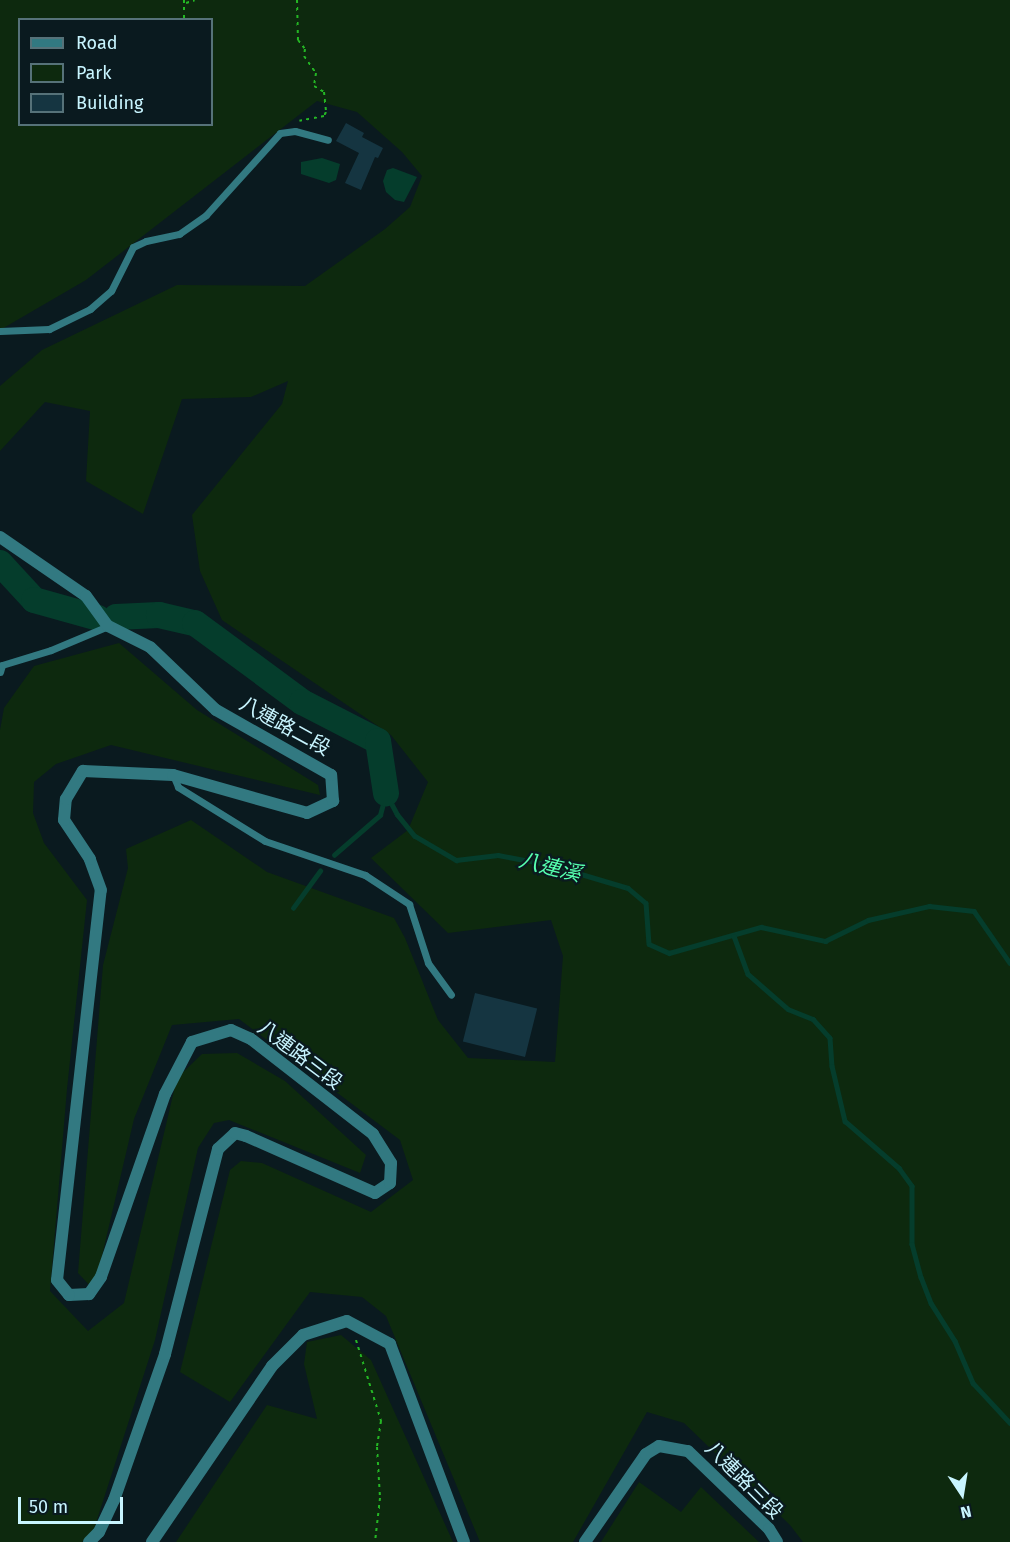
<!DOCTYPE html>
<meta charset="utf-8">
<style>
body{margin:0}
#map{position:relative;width:1010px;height:1542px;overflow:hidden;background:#0a1a1f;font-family:"Fira Sans","Noto Sans TC",sans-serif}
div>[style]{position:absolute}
.green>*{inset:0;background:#0d290e}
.water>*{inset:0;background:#053d2c}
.stream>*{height:4.5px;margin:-2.25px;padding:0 2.25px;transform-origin:2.25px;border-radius:2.25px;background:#053d2c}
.river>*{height:26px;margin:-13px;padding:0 13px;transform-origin:13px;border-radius:13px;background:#053d2c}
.building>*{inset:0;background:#153541;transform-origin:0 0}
.path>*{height:2px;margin-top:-1px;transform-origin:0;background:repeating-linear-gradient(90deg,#24b724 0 3px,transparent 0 7.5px)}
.service>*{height:7px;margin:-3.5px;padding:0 3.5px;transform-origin:3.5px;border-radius:3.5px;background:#327981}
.minor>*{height:12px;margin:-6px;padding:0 6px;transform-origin:6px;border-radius:6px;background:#327981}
.tertiary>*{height:12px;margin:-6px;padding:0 6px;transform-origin:6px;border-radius:6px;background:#327981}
span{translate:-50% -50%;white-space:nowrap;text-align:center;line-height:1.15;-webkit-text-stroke:4.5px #0a1a1f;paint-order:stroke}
.street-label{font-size:20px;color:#c8f5ff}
.water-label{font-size:21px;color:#56ffaf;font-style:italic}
.legend{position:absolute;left:18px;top:18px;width:195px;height:108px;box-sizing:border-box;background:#0a1a1f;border:2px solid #567279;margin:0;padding:8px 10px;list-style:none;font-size:18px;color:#c8f5ff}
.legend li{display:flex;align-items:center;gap:12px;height:30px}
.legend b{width:30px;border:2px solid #567279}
.north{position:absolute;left:932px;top:1464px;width:60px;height:60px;-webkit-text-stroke:4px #0a1a1f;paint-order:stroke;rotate:168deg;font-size:16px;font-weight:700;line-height:24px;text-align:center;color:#c8f5ff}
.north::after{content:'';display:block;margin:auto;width:21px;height:27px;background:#c8f5ff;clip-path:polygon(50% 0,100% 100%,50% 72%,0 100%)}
.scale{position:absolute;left:18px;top:1497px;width:105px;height:27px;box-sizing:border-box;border:3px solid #c8f5ff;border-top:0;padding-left:8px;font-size:18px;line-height:21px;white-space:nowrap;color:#c8f5ff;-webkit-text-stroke:4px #0a1a1f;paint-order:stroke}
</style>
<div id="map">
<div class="green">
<i style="clip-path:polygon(evenodd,0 0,1010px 0,1010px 1542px,803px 1542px,790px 1525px,684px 1423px,647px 1412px,573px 1542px,480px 1542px,386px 1316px,362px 1297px,310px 1292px,230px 1402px,180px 1372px,230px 1170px,241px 1161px,262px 1163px,371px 1212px,413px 1180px,400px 1140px,239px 1019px,172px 1025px,134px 1119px,94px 1290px,78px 1273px,103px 965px,128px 868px,126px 849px,191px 820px,267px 872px,394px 918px,405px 938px,438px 1020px,468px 1058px,555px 1062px,563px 956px,551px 920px,448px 933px,371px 858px,408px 830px,428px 782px,391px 735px,222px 620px,200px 571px,192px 515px,282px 404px,288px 381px,251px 397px,182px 399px,143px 514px,86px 481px,90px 411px,45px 402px,0 451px,0 386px,42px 350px,177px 285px,305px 286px,385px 229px,410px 207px,422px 176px,402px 152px,357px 112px,317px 101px,86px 280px,0 330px,0 0,20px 20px,212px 20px,212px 124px,20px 124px,20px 20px)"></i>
<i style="clip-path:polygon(119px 643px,197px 710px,318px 785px,320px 795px,111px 745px,56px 764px,34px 782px,33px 813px,44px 843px,87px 900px,67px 1089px,50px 1291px,88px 1331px,124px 1303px,177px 1078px,202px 1054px,237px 1053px,285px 1081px,366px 1155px,360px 1173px,229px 1120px,214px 1123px,198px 1148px,155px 1340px,93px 1532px,82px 1542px,0 1542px,0 730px,4px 708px,34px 666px)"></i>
<i style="clip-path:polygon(341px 1335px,371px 1360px,453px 1542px,176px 1542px,267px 1405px,317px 1419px,304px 1364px,307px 1342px)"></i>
<i style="clip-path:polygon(639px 1482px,681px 1512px,701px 1487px,759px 1542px,601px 1542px)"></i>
</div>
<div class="water">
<i style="clip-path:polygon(322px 158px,340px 164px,336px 180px,329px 183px,301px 174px,301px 162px)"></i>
<i style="clip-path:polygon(393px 168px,417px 177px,404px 202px,395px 200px,386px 192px,383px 181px,387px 170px)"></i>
</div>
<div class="stream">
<i style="left:386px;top:793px;width:24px;rotate:62deg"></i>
<i style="left:397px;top:814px;width:28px;rotate:51deg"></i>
<i style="left:415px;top:836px;width:48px;rotate:30.3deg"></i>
<i style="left:456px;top:860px;width:42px;rotate:-6.8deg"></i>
<i style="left:498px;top:855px;width:54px;rotate:10.7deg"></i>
<i style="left:551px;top:865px;width:80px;rotate:16.6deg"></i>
<i style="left:628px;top:888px;width:23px;rotate:40deg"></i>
<i style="left:646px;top:903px;width:41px;rotate:85.8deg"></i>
<i style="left:649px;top:944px;width:22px;rotate:24deg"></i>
<i style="left:669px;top:953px;width:96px;rotate:-15.8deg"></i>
<i style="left:761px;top:927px;width:66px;rotate:12.3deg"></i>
<i style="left:825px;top:941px;width:48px;rotate:-26deg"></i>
<i style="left:868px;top:920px;width:63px;rotate:-12.9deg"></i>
<i style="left:929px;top:906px;width:45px;rotate:6.3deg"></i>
<i style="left:974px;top:911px;width:63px;rotate:55.3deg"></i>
<i style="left:334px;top:855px;width:61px;rotate:-41deg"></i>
<i style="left:380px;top:815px;width:23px;rotate:-75deg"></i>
<i style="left:293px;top:908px;width:46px;rotate:-53.9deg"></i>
<i style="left:734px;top:936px;width:40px;rotate:69.8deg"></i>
<i style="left:748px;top:974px;width:53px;rotate:41.2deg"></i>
<i style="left:788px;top:1009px;width:27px;rotate:22deg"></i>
<i style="left:813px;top:1019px;width:25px;rotate:48deg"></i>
<i style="left:830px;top:1038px;width:28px;rotate:86deg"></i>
<i style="left:832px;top:1066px;width:57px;rotate:76.7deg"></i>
<i style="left:845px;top:1121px;width:72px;rotate:41deg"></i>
<i style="left:899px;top:1168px;width:22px;rotate:54deg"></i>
<i style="left:912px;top:1186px;width:58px;rotate:90deg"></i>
<i style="left:912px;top:1244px;width:34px;rotate:75deg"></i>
<i style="left:921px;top:1277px;width:28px;rotate:69deg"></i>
<i style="left:931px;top:1303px;width:45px;rotate:57.7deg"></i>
<i style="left:955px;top:1341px;width:46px;rotate:66.8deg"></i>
<i style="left:973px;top:1383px;width:54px;rotate:47.2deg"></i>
</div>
<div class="river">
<i style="left:0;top:563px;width:50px;rotate:47.4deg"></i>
<i style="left:34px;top:600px;width:66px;rotate:15.7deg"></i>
<i style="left:116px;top:617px;width:43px;rotate:-2.7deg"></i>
<i style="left:159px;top:615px;width:37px;rotate:13deg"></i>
<i style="left:195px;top:623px;width:133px;rotate:36.4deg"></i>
<i style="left:302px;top:702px;width:85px;rotate:27.2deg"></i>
<i style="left:378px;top:741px;width:53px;rotate:81.3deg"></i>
</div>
<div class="building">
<i style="clip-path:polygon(346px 123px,364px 133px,362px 137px,383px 148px,378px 158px,375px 157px,361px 190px,345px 183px,359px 153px,336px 141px)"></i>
<i style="left:475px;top:993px;width:64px;height:50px;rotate:14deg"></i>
</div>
<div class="path">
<i style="left:184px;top:0;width:20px;rotate:90deg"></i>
<i style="left:297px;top:0;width:40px;rotate:88.6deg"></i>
<i style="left:298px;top:40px;width:11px;rotate:52deg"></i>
<i style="left:305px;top:49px;width:7px;rotate:98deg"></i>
<i style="left:304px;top:56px;width:21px;rotate:55deg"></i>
<i style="left:316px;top:73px;width:13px;rotate:99deg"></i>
<i style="left:314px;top:86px;width:12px;rotate:31deg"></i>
<i style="left:324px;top:92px;width:20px;rotate:84deg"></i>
<i style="left:326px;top:112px;width:4px;rotate:117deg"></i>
<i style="left:324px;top:116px;width:25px;rotate:169deg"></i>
<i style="left:186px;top:3px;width:9px;rotate:-18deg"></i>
<i style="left:356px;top:1340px;width:85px;rotate:72.8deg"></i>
<i style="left:381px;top:1421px;width:26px;rotate:99deg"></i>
<i style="left:377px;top:1447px;width:51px;rotate:86.6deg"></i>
<i style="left:380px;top:1498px;width:44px;rotate:96.5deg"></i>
</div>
<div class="service">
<i style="left:0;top:331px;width:49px;rotate:-2.3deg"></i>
<i style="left:49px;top:329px;width:46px;rotate:-26deg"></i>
<i style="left:90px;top:309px;width:28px;rotate:-41deg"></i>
<i style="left:111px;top:291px;width:49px;rotate:-63.4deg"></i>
<i style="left:133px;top:247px;width:14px;rotate:-25deg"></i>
<i style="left:146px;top:241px;width:34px;rotate:-12deg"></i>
<i style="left:179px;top:234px;width:33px;rotate:-35deg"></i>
<i style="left:206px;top:215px;width:110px;rotate:-47.9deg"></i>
<i style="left:280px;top:133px;width:15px;rotate:-8deg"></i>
<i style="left:295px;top:131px;width:34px;rotate:15deg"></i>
<i style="left:0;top:672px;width:7px;rotate:-74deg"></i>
<i style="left:2px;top:665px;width:51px;rotate:-17deg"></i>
<i style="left:51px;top:650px;width:62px;rotate:-22.8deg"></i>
<i style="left:173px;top:775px;width:13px;rotate:67deg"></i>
<i style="left:178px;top:787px;width:102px;rotate:31.8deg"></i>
<i style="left:265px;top:841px;width:106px;rotate:18.8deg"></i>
<i style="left:365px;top:875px;width:53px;rotate:33.4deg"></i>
<i style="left:409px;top:904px;width:62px;rotate:72.1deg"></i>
<i style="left:428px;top:963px;width:39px;rotate:54deg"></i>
</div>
<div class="minor">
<i style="left:89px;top:1542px;width:14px;rotate:-45deg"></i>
<i style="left:99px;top:1532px;width:35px;rotate:-65deg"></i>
<i style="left:114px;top:1500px;width:155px;rotate:-70.7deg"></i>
<i style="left:165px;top:1354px;width:212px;rotate:-75.5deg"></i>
<i style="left:218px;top:1149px;width:23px;rotate:-43deg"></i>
<i style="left:235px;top:1133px;width:11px;rotate:15deg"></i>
<i style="left:246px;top:1136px;width:141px;rotate:23.8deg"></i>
<i style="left:375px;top:1193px;width:18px;rotate:-34deg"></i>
<i style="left:390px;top:1183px;width:20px;rotate:-87deg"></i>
<i style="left:391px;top:1163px;width:34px;rotate:-122deg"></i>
<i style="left:373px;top:1134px;width:155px;rotate:-142.1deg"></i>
<i style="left:251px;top:1039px;width:22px;rotate:-156deg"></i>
<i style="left:231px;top:1030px;width:41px;rotate:162.9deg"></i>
<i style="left:192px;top:1042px;width:59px;rotate:117.4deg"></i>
<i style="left:165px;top:1094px;width:194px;rotate:109.3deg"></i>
<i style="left:101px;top:1277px;width:21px;rotate:125deg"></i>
<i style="left:89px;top:1294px;width:20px;rotate:177deg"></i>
<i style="left:69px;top:1295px;width:19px;rotate:-129deg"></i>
<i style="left:57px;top:1280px;width:392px;rotate:-83.6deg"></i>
<i style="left:101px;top:890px;width:33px;rotate:-110deg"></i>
<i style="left:90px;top:859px;width:47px;rotate:-123.7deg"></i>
<i style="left:64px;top:820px;width:21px;rotate:-85deg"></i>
<i style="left:66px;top:799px;width:33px;rotate:-59deg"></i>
<i style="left:83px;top:771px;width:90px;rotate:2.5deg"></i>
<i style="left:173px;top:775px;width:139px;rotate:15.8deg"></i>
<i style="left:307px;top:813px;width:29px;rotate:-25deg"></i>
<i style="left:333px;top:801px;width:26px;rotate:-94deg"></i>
<i style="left:331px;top:775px;width:132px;rotate:-150.5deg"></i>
<i style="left:216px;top:710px;width:91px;rotate:-136.3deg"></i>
<i style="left:150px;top:647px;width:47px;rotate:-153.4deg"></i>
<i style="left:152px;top:1542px;width:213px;rotate:-55.7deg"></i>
<i style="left:272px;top:1366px;width:44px;rotate:-45deg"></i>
<i style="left:303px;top:1335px;width:46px;rotate:-17.7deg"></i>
<i style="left:347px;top:1321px;width:49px;rotate:28.1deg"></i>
<i style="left:390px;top:1344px;width:211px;rotate:69.5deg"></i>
<i style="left:585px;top:1542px;width:107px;rotate:-55.3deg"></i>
<i style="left:646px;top:1454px;width:15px;rotate:-32deg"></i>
<i style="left:659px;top:1446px;width:29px;rotate:10deg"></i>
<i style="left:688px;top:1451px;width:112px;rotate:43.9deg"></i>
<i style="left:769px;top:1529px;width:15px;rotate:58deg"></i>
</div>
<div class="tertiary">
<i style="left:0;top:537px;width:104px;rotate:34.5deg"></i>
<i style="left:86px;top:596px;width:37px;rotate:54deg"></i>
</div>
<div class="street-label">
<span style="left:285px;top:726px;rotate:29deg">八連路二段</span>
<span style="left:300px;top:1055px;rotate:37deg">八連路三段</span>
<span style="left:744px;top:1480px;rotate:45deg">八連路三段</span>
</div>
<div class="water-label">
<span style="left:550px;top:867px;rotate:14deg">八連溪</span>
</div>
<ul class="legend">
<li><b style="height:8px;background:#327981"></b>Road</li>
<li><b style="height:16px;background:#0d290e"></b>Park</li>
<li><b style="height:16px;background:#153541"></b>Building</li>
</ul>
<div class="north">N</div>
<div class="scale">50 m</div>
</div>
